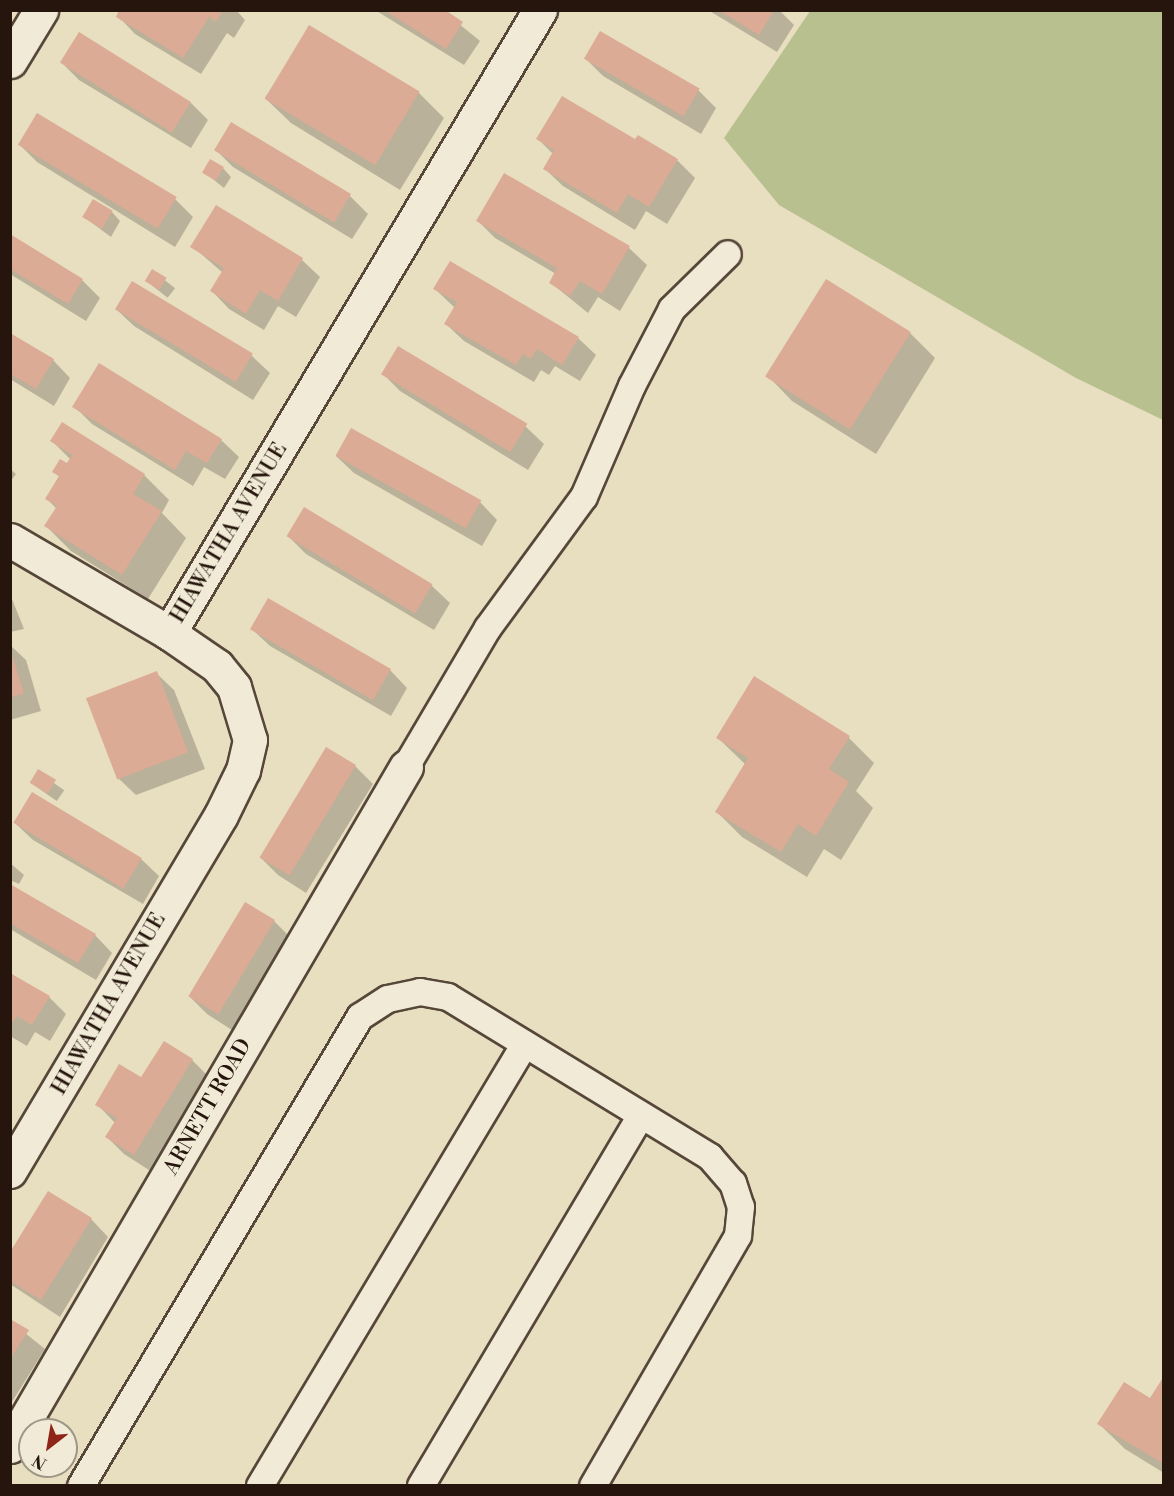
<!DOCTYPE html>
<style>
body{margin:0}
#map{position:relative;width:1174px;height:1496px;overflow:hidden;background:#e8dec0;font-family:"Libre Bodoni",serif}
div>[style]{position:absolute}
.green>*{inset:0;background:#b9c090}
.shadow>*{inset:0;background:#0003;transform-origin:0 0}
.building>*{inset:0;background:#dcab96;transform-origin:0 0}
.roads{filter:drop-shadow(2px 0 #564739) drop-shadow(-2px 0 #564739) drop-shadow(0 2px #564739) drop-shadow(0 -2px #564739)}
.lane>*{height:26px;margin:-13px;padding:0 13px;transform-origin:13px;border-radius:13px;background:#f0ead6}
.street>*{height:33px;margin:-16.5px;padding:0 16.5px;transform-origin:16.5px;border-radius:16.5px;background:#f0ead6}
span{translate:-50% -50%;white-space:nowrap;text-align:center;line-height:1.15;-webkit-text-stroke:5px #f0ead6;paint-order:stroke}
.street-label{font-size:21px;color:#25150c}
.frame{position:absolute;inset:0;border:12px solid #25150c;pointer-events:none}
.north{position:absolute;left:18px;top:1418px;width:60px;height:60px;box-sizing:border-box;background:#f0ead6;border:2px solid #9f9585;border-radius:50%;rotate:211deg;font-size:16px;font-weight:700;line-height:24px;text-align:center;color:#25150c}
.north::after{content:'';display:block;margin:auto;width:21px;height:27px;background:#8f2418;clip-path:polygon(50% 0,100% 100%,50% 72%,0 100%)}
</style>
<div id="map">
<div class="green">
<i style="clip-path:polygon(810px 11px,1163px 11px,1163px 420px,1076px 378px,779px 205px,724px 138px)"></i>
</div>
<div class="shadow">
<i style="clip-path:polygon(121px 10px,236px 10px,245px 20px,234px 38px,227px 33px,201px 74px,135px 34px,118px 16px)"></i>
<i style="clip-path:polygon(375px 10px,442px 10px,480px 41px,464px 65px)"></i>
<i style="clip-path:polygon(708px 10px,779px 10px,794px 25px,777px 52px)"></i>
<i style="clip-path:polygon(310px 27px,419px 93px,444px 118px,400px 190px,291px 123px,265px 98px)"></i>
<i style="clip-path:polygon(585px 58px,698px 90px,716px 108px,701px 134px,603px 76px)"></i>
<i style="clip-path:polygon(62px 63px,190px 102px,208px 120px,191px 148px,79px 80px)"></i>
<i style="clip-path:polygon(638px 137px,677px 160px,695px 178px,667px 224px,646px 211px,635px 230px,563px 186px,545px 169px,554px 155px,538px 139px,635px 141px)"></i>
<i style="clip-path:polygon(20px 145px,175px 199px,193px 217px,175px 247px,37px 162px)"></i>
<i style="clip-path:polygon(216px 150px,350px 196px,368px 214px,352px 239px,233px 167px)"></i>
<i style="clip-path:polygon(223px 168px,231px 177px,224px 188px,204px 172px)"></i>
<i style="clip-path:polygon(216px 207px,302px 260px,320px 277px,296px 317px,278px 306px,264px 330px,229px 309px,212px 291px,223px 273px,192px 246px)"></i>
<i style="clip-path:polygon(112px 212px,120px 221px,111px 237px,84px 217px)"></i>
<i style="clip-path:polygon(478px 221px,629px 248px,647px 265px,620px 311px,598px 297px,588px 313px,551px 283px,556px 274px,495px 238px)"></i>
<i style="clip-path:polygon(10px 236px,82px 280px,100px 298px,86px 321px,10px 274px)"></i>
<i style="left:153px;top:271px;width:28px;height:12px;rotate:38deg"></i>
<i style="clip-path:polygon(435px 289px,578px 338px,596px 355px,580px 381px,555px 366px,549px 375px,541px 370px,534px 382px,464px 341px,446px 324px,455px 308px)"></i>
<i style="clip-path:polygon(116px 309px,252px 356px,270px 373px,253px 400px,134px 326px)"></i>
<i style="clip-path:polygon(910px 333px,935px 358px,876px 454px,792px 401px,767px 375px)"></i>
<i style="clip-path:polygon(10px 335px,53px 360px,70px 378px,54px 406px,10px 379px)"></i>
<i style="clip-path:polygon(398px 348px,526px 427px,544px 444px,528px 470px,400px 391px,383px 374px)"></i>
<i style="clip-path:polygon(74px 406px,221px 440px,239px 457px,225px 479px,204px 467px,193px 486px,92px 424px)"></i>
<i style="clip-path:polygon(52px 441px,144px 475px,169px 500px,162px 513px,186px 538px,148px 599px,71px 551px,46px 526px,57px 509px,47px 499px,60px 477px,54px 472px,71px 460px)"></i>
<i style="clip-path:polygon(336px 456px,480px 502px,497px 520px,482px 546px,354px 473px)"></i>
<i style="clip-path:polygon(10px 469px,16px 474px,10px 482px)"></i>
<i style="clip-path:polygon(304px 510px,432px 586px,450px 603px,434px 630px,306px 554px,288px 536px)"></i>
<i style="clip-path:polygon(10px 594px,24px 629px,10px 632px)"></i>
<i style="clip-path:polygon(252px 629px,390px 670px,407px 688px,391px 716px,270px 646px)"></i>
<i style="clip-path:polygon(10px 645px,26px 660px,41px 711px,10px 720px)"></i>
<i style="clip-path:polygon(156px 673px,174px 690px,205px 769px,136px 795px,118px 778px)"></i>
<i style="clip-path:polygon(718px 738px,849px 738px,874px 763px,856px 791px,873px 808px,841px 860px,824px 849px,807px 877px,742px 837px,717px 812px,746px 765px)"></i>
<i style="clip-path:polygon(355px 766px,373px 784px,306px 893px,278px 875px,260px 857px)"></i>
<i style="left:38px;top:772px;width:32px;height:13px;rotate:35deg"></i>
<i style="clip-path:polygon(15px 823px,141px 859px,159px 876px,143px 904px,33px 840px)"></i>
<i style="clip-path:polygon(10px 863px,24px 875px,19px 884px,10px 880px)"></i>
<i style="clip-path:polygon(10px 886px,95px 935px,112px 953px,96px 980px,10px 929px)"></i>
<i style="clip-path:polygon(274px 921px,292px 939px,235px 1032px,207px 1014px,189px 996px)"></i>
<i style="clip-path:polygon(10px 974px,49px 997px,66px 1014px,50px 1041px,35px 1032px,27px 1046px,10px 1036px)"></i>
<i style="clip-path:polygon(192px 1060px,210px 1078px,152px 1172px,124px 1154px,106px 1136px,115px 1123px,97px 1104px,142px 1079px)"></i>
<i style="clip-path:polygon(91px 1219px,108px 1237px,60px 1317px,10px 1284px,10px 1255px)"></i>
<i style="clip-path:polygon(10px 1321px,45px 1349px,10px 1405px)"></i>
<i style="clip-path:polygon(1164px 1379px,1164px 1473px,1125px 1449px,1099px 1424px,1150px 1401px)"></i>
</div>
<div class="building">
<i style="clip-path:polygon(119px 10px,223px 10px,216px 22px,209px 17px,183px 58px,116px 17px)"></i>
<i style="clip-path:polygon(384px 10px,445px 10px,463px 22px,446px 49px)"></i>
<i style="clip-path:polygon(718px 10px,774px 10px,759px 35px)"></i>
<i style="left:309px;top:25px;width:129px;height:86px;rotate:31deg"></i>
<i style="left:600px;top:31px;width:115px;height:32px;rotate:30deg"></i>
<i style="left:79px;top:32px;width:132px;height:36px;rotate:32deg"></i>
<i style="clip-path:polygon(562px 96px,635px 139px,638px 135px,678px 159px,649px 207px,628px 194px,617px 213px,543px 169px,554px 150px,536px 139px)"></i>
<i style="left:37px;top:113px;width:163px;height:37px;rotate:31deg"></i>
<i style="left:231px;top:122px;width:140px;height:33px;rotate:31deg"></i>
<i style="left:210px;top:159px;width:16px;height:16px;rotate:30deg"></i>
<i style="clip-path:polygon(504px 173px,630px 246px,602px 294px,580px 281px,570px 296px,549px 283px,557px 268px,476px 221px)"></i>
<i style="left:93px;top:199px;width:23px;height:21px;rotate:31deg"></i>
<i style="clip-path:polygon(216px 205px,303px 258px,278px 301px,260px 290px,246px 314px,210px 291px,224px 268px,190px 247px)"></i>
<i style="clip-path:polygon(10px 234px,83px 279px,68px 304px,10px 269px)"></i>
<i style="clip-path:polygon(450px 261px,579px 337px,562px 365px,537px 349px,531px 359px,523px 354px,516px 365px,444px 324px,457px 302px,433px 289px)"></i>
<i style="left:152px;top:269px;width:17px;height:14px;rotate:31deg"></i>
<i style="left:826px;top:279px;width:100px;height:115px;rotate:32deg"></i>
<i style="left:132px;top:281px;width:141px;height:33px;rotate:31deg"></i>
<i style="clip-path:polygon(10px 333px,54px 359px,36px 389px,10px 374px)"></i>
<i style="left:398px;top:346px;width:151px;height:33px;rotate:31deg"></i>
<i style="clip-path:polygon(99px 363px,222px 439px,207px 463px,186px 451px,175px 470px,72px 407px)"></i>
<i style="clip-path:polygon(62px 422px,145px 474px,133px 494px,162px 511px,122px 575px,44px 526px,57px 506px,45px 499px,59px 476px,52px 472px,60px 459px,67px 463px,72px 455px,50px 441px)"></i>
<i style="left:351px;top:428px;width:149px;height:32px;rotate:29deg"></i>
<i style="left:304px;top:507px;width:150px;height:34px;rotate:31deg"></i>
<i style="left:268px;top:598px;width:142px;height:36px;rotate:30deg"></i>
<i style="clip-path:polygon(10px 649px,24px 693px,10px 698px)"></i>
<i style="left:157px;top:671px;width:87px;height:76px;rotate:69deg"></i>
<i style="clip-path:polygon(754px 676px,850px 736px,829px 769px,849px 782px,816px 836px,798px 824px,781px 852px,715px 812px,748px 758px,716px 738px)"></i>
<i style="left:326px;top:747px;width:35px;height:129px;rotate:31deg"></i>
<i style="left:38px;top:769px;width:21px;height:16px;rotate:31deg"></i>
<i style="left:32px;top:792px;width:128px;height:36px;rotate:31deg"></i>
<i style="clip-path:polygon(10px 884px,96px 934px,78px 963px,10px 923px)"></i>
<i style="left:245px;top:902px;width:35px;height:110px;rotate:31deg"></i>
<i style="clip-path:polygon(10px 973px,50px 996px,32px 1025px,17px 1016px,10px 1026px)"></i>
<i style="clip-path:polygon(164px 1041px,193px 1059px,134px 1155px,105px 1137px,117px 1118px,95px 1105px,119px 1064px,141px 1077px)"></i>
<i style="clip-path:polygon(48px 1191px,92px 1218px,41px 1300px,10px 1281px,10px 1252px)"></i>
<i style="clip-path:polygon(10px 1319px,29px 1330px,10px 1359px)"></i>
<i style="clip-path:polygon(1164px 1376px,1164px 1464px,1097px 1424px,1124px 1382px,1150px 1398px)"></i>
</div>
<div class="roads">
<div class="lane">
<i style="left:406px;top:767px;width:161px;rotate:-59.5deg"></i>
<i style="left:488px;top:628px;width:162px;rotate:-53.8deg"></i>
<i style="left:584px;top:497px;width:121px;rotate:-66.6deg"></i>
<i style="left:632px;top:386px;width:87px;rotate:-62.5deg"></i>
<i style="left:672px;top:309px;width:78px;rotate:-44.5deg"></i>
<i style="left:81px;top:1486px;width:546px;rotate:-59.25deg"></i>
<i style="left:360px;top:1017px;width:33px;rotate:-33deg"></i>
<i style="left:388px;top:999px;width:33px;rotate:-12deg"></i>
<i style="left:420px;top:992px;width:28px;rotate:10deg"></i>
<i style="left:448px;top:997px;width:307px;rotate:31.4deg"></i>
<i style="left:710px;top:1157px;width:35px;rotate:49deg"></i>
<i style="left:733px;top:1183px;width:25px;rotate:72deg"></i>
<i style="left:741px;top:1207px;width:29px;rotate:96deg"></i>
<i style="left:738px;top:1236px;width:289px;rotate:120.1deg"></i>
<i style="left:260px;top:1486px;width:515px;rotate:-59.06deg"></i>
<i style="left:421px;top:1486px;width:431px;rotate:-59.3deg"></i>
</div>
<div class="street">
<i style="left:10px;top:61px;width:60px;rotate:-58.7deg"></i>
<i style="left:10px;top:540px;width:184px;rotate:30.3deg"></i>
<i style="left:169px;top:633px;width:58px;rotate:34.5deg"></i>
<i style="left:217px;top:666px;width:27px;rotate:51deg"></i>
<i style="left:234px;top:687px;width:55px;rotate:73.2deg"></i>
<i style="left:250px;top:740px;width:31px;rotate:103deg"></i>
<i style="left:243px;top:770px;width:50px;rotate:116.1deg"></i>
<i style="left:221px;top:815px;width:414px;rotate:120.7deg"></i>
<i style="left:169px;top:633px;width:725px;rotate:-59.23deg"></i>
<i style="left:10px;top:1446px;width:786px;rotate:-59.75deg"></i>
</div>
</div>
<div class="street-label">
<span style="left:229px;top:533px;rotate:-59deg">HIAWATHA AVENUE</span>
<span style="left:109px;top:1004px;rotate:-60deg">HIAWATHA AVENUE</span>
<span style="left:208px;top:1107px;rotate:-60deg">ARNETT ROAD</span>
</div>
<div class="frame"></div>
<div class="north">N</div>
</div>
